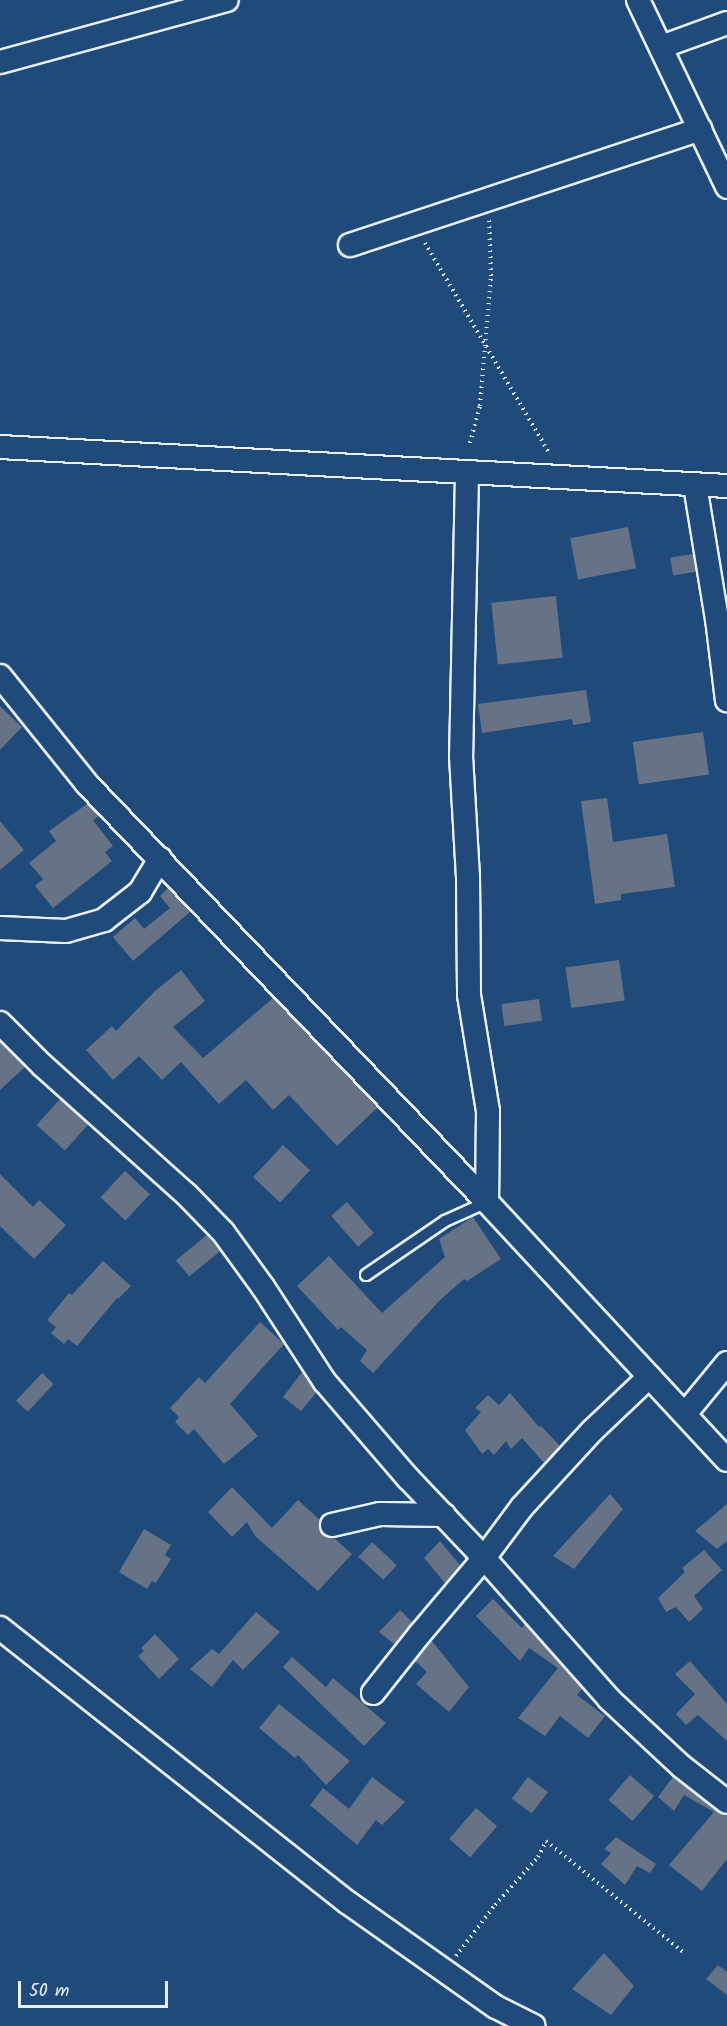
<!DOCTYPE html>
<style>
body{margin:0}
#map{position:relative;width:727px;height:2026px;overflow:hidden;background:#1f4a7a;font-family:Kalam,sans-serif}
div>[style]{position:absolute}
.building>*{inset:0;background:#667286;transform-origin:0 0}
.path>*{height:4px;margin-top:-2px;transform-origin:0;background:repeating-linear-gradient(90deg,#e8f1f8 0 1.5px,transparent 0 6px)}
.roads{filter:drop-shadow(2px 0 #e8f1f8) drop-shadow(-2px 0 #e8f1f8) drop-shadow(0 2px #e8f1f8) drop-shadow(0 -2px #e8f1f8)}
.lane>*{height:10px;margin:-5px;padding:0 5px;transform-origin:5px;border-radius:5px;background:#1f4a7a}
.street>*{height:22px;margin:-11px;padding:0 11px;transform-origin:11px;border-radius:11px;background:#1f4a7a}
span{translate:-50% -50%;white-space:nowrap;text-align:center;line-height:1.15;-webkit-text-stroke:6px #1f4a7a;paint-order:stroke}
.scale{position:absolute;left:18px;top:1981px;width:150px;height:27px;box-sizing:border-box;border:3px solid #e8f1f8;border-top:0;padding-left:8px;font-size:18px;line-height:21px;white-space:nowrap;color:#e8f1f8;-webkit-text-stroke:4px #1f4a7a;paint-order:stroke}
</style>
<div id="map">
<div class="building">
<i style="left:628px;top:527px;width:42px;height:59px;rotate:79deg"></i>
<i style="left:693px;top:554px;width:18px;height:23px;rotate:81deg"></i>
<i style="left:556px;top:596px;width:62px;height:65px;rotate:84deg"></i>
<i style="clip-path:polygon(586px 690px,591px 722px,573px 725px,572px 719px,482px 733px,478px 704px)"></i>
<i style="clip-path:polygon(0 706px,22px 727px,0 750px)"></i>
<i style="left:703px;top:732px;width:43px;height:71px;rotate:82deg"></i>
<i style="clip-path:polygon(607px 798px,613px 842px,667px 834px,675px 887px,621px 894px,621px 900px,595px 904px,581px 801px)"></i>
<i style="clip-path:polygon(87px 804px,99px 816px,93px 820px,113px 846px,105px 852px,112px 861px,53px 908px,35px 886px,43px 879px,29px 863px,56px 841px,49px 831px)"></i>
<i style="clip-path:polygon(0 821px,24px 850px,0 870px)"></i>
<i style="clip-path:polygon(168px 888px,190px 912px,133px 961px,113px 937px,135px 918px,144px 929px,170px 908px,160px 896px)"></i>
<i style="left:619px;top:960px;width:41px;height:54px;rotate:82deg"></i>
<i style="clip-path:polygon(181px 970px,205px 1001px,173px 1027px,203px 1058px,273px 998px,378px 1107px,337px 1146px,289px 1095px,273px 1110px,246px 1080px,219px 1104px,181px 1062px,162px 1080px,139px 1056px,113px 1080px,86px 1050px,112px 1026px,116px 1031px,155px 991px)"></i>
<i style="left:539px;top:999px;width:22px;height:38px;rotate:82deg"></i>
<i style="clip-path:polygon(0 1042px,25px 1067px,0 1090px)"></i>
<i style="left:60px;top:1099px;width:38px;height:35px;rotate:42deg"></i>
<i style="left:283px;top:1145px;width:37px;height:44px;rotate:43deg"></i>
<i style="left:125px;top:1171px;width:34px;height:36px;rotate:43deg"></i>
<i style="clip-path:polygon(0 1174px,33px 1207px,39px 1200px,66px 1225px,34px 1259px,0 1226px)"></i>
<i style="left:347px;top:1202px;width:41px;height:21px;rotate:49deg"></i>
<i style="clip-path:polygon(473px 1217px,501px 1259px,467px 1281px,464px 1279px,439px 1301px,373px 1373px,360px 1361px,367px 1350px,341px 1327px,338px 1330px,297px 1286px,329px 1256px,382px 1313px,445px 1257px,439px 1239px)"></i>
<i style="left:207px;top:1235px;width:21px;height:40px;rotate:51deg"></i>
<i style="clip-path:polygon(103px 1261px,131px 1286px,118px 1299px,117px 1298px,77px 1346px,68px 1339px,64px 1344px,51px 1333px,56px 1327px,47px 1320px,69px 1293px,72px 1295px)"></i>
<i style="clip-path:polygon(260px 1322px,284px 1344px,230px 1404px,258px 1436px,224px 1464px,194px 1429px,188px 1435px,175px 1422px,179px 1417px,170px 1408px,199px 1377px,205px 1383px)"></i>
<i style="clip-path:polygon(302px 1372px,316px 1393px,301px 1411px,283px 1397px)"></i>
<i style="left:42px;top:1373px;width:16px;height:38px;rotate:43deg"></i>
<i style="clip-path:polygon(510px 1393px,539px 1427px,541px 1426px,560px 1446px,544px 1463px,522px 1438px,511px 1449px,506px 1441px,494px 1455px,488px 1449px,482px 1454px,465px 1430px,481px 1412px,475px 1408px,488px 1395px,499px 1405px)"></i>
<i style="clip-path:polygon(232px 1487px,272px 1528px,298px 1500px,320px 1520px,319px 1527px,323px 1535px,334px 1538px,352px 1554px,318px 1591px,255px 1536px,247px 1522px,232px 1537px,208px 1512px)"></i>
<i style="clip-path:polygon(610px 1494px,623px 1509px,574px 1569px,553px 1556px)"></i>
<i style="clip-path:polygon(727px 1504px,727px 1541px,717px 1549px,695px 1531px)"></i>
<i style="clip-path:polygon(144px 1529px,171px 1545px,165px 1555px,171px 1559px,156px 1583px,152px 1581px,147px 1589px,119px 1572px)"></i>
<i style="clip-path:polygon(440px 1541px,460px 1565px,445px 1583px,424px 1558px)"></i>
<i style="left:372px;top:1542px;width:34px;height:20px;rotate:43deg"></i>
<i style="clip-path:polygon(704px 1550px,722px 1570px,694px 1596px,703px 1609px,689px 1622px,676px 1607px,666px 1612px,658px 1598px,685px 1572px,682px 1568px)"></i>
<i style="clip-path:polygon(493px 1599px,522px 1628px,525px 1624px,582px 1689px,577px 1695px,605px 1716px,588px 1738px,560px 1716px,545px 1736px,518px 1718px,558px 1668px,529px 1648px,520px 1661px,476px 1616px)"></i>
<i style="clip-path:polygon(400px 1610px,412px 1622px,394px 1644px,379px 1632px)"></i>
<i style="clip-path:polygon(256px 1612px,280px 1632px,243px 1670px,233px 1660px,212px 1687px,190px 1669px,212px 1649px,219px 1654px)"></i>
<i style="clip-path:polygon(155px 1634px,179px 1659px,159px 1679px,138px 1656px,144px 1651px,141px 1648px)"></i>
<i style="clip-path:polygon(432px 1641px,469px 1687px,449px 1712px,416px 1684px,427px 1672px,415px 1661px)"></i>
<i style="clip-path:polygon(292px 1657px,326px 1687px,333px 1678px,386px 1723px,364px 1746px,283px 1667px)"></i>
<i style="clip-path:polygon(690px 1661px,727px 1704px,727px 1741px,698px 1715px,686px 1725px,676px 1714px,695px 1694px,675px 1674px)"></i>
<i style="clip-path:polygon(279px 1704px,350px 1761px,326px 1785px,298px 1755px,295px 1758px,259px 1728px)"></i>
<i style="left:630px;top:1775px;width:32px;height:33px;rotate:41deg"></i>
<i style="clip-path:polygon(372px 1777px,405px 1802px,382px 1825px,376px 1820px,357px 1845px,310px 1805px,323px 1788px,349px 1809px)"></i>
<i style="left:528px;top:1777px;width:25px;height:27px;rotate:37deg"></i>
<i style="clip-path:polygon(673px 1777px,719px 1813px,727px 1815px,727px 1859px,702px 1891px,669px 1865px,714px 1812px,684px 1795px,674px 1811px,658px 1797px)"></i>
<i style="left:476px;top:1808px;width:28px;height:41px;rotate:41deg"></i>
<i style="clip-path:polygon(616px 1837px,656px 1864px,650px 1873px,637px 1866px,625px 1885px,601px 1864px,611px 1853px,604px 1849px)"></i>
<i style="clip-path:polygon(604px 1953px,634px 1986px,611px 2015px,572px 1989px)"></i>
<i style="clip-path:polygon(718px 1965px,727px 1972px,727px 1995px,706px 1979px)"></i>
</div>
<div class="path">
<i style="left:425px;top:243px;width:242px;rotate:59.4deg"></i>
<i style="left:470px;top:443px;width:38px;rotate:-75deg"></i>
<i style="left:480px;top:406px;width:130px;rotate:-85.2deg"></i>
<i style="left:491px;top:276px;width:57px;rotate:-92deg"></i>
<i style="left:456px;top:1956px;width:64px;rotate:-52.6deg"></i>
<i style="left:495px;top:1905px;width:64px;rotate:-48.1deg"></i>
<i style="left:538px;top:1857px;width:18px;rotate:-63deg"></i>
<i style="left:546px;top:1841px;width:176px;rotate:39deg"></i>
</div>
<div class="roads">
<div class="lane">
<i style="left:366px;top:1275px;width:96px;rotate:-34.4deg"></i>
<i style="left:445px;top:1221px;width:46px;rotate:-24.3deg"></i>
</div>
<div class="street">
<i style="left:638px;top:0;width:207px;rotate:64.5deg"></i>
<i style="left:661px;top:47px;width:70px;rotate:-20deg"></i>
<i style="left:0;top:62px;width:235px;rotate:-15.3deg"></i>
<i style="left:350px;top:245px;width:369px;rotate:-18.3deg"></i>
<i style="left:0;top:447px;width:728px;rotate:3.07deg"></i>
<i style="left:467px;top:474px;width:282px;rotate:91.2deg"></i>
<i style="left:461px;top:756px;width:120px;rotate:86.7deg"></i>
<i style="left:468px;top:876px;width:119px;rotate:89.5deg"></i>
<i style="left:469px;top:995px;width:118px;rotate:80.7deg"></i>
<i style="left:488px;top:1111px;width:91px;rotate:90.6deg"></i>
<i style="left:695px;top:485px;width:136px;rotate:80.7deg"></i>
<i style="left:717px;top:619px;width:82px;rotate:83deg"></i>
<i style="left:0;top:676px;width:139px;rotate:51.1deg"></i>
<i style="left:87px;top:784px;width:579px;rotate:46.26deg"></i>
<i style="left:487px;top:1202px;width:352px;rotate:47.1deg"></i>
<i style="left:0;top:928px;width:66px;rotate:2.6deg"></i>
<i style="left:66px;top:931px;width:40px;rotate:-16deg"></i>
<i style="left:104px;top:920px;width:46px;rotate:-37.9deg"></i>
<i style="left:140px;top:892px;width:39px;rotate:-59deg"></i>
<i style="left:0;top:1023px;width:59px;rotate:45deg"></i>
<i style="left:42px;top:1065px;width:193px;rotate:41.9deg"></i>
<i style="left:186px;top:1194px;width:53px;rotate:45.8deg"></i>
<i style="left:223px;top:1232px;width:68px;rotate:54deg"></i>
<i style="left:263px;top:1287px;width:113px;rotate:56.9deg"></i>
<i style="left:325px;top:1382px;width:127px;rotate:49.2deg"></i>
<i style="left:408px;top:1478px;width:110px;rotate:46.5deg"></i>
<i style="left:484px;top:1558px;width:188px;rotate:48.4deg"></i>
<i style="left:609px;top:1699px;width:98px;rotate:42.9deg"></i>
<i style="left:681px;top:1766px;width:58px;rotate:38deg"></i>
<i style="left:685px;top:1414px;width:66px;rotate:-50.5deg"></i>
<i style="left:332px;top:1525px;width:49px;rotate:-12.9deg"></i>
<i style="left:380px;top:1514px;width:64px;rotate:0.9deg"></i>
<i style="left:0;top:1628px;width:442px;rotate:38.3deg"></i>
<i style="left:347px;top:1902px;width:182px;rotate:35.2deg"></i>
<i style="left:496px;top:2007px;width:42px;rotate:26.6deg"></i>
<i style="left:373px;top:1693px;width:74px;rotate:-51.6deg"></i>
<i style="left:419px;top:1635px;width:101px;rotate:-49.8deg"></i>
<i style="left:484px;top:1558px;width:64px;rotate:-53.3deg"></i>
<i style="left:522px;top:1507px;width:103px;rotate:-47.4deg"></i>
<i style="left:592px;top:1431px;width:79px;rotate:-43.5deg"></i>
</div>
</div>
<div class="scale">50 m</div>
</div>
